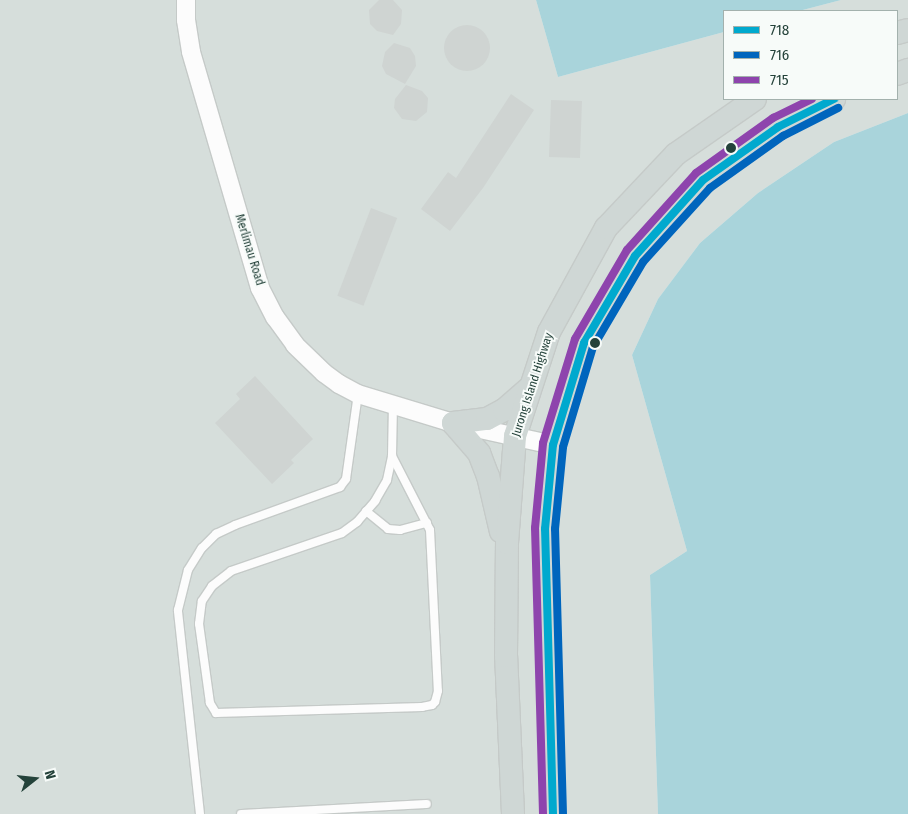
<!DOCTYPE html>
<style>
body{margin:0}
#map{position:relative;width:908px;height:814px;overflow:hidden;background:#e8edeb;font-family:"Fira Sans Condensed",sans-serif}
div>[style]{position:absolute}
.built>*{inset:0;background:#d6dedb}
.water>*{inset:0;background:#a9d4db}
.building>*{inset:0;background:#cfd4d2;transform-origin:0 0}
.round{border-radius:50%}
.roads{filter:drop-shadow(1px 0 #c5cac8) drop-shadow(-1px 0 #c5cac8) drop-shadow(0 1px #c5cac8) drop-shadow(0 -1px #c5cac8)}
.service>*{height:8px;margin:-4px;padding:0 4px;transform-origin:4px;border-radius:4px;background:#fcfcfc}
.tertiary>*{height:18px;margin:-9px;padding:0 9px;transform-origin:9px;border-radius:9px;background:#fcfcfc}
.primary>*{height:22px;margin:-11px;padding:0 11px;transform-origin:11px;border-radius:11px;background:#cfd7d5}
.bus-1>*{height:8px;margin:-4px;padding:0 4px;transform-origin:4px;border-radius:4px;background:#00a9ce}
.bus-2>*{height:8px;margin:-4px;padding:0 4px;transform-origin:4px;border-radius:4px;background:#0065bd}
.bus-3>*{height:8px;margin:-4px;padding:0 4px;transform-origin:4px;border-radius:4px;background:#8e44ad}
.dots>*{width:14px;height:14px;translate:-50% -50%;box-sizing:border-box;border:2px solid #f7fbf9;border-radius:50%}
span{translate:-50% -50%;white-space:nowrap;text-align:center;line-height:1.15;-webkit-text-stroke:4px #f7fbf9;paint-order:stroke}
.street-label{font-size:12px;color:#24423a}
.legend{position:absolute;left:723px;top:10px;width:175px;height:90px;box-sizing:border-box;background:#f7fbf9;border:1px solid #a3b1ad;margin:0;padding:6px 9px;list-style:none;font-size:15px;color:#24423a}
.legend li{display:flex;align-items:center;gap:10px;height:25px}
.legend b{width:25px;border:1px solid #a3b1ad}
.north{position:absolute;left:10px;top:754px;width:50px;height:50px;-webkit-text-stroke:4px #f7fbf9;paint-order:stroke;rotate:74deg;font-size:14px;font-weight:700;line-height:20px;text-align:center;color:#24423a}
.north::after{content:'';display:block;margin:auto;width:18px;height:22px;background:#24423a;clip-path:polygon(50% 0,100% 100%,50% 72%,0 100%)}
</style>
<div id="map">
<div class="built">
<i style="clip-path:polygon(0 0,536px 0,558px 77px,724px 32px,724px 99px,897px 99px,897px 11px,799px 11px,841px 0,908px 0,908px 113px,834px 142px,758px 193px,700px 243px,658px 299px,632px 355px,687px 551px,650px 575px,658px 814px,0 814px)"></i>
</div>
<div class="water">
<i style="clip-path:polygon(536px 0,841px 0,799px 11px,724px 11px,724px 32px,558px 77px)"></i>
<i style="clip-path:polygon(908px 113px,908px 814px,658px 814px,650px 575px,687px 551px,632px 355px,658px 299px,700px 243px,758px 193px,834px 142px)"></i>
</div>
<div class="building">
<i style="clip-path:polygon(379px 0,393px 0,402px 10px,401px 24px,393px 35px,377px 31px,370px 24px,369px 10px)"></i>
<i class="round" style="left:444px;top:25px;width:46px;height:46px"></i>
<i style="clip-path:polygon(394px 43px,410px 48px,415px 56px,416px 66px,405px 84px,386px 74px,382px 66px,385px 52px)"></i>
<i style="clip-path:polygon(406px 85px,422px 91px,428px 98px,427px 112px,416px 121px,402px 119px,394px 108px,395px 99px)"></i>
<i style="clip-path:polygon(511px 94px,534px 110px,483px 188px,450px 231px,421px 209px,448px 172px,456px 178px)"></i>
<i style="left:551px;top:100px;width:31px;height:57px;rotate:2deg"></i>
<i style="left:371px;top:208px;width:28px;height:94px;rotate:21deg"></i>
<i style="clip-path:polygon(255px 376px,313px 439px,291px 460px,294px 463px,272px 484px,215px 423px,240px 399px,236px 394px)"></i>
</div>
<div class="roads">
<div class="service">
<i style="left:392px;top:456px;width:83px;rotate:62.8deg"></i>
<i style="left:430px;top:530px;width:161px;rotate:87.2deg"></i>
<i style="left:438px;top:691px;width:11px;rotate:105deg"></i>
<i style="left:435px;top:702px;width:4px;rotate:135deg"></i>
<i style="left:432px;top:705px;width:10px;rotate:169deg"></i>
<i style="left:422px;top:707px;width:206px;rotate:178.3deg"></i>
<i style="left:216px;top:713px;width:12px;rotate:-121deg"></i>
<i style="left:210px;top:703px;width:80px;rotate:-97.9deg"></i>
<i style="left:199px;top:624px;width:23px;rotate:-83deg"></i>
<i style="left:202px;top:601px;width:18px;rotate:-56deg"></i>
<i style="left:212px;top:586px;width:24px;rotate:-38deg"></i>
<i style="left:231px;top:571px;width:117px;rotate:-18.9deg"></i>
<i style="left:342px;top:533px;width:19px;rotate:-36deg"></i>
<i style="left:357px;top:522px;width:28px;rotate:-49deg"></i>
<i style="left:375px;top:501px;width:24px;rotate:-60deg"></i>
<i style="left:387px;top:480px;width:25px;rotate:-78deg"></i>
<i style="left:392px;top:456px;width:50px;rotate:-88.9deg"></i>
<i style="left:366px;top:511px;width:28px;rotate:39deg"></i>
<i style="left:388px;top:529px;width:12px;rotate:5deg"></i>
<i style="left:400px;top:530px;width:28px;rotate:-15deg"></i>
<i style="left:200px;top:814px;width:205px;rotate:-96.2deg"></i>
<i style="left:178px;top:610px;width:41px;rotate:-76deg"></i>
<i style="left:188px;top:570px;width:26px;rotate:-58deg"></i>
<i style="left:202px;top:548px;width:20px;rotate:-45deg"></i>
<i style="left:216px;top:534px;width:21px;rotate:-25deg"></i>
<i style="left:235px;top:525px;width:112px;rotate:-19.9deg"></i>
<i style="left:340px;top:487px;width:10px;rotate:-53deg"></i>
<i style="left:346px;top:479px;width:86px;rotate:-82deg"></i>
<i style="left:241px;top:814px;width:186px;rotate:-3.1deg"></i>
</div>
<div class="tertiary">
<i style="left:186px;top:0;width:20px;rotate:90deg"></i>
<i style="left:186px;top:20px;width:32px;rotate:81deg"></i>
<i style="left:191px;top:52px;width:246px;rotate:73.7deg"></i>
<i style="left:260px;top:288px;width:33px;rotate:63deg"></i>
<i style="left:275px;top:317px;width:34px;rotate:54deg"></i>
<i style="left:295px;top:345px;width:40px;rotate:44deg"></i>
<i style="left:324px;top:373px;width:19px;rotate:36deg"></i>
<i style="left:339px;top:384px;width:21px;rotate:28deg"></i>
<i style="left:358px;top:394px;width:99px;rotate:17deg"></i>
<i style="left:453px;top:423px;width:102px;rotate:12.4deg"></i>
</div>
<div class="primary">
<i style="left:897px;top:33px;width:11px;rotate:-15deg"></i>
<i style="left:897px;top:74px;width:12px;rotate:-20deg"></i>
<i style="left:453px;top:423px;width:40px;rotate:49deg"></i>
<i style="left:479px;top:453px;width:25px;rotate:69deg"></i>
<i style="left:488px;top:476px;width:57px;rotate:76.9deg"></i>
<i style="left:453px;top:423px;width:34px;rotate:-7deg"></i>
<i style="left:487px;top:419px;width:19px;rotate:-28deg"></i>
<i style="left:504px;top:410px;width:33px;rotate:-41deg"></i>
<i style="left:513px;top:814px;width:158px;rotate:-92.5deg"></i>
<i style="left:506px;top:656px;width:113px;rotate:-89.5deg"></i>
<i style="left:507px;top:543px;width:107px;rotate:-85.7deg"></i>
<i style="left:515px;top:436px;width:109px;rotate:-71.9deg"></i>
<i style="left:549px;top:332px;width:119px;rotate:-61.3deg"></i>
<i style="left:606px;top:228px;width:102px;rotate:-46.6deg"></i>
<i style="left:676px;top:154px;width:96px;rotate:-34.8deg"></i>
<i style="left:553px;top:814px;width:285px;rotate:-91.6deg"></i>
<i style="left:545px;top:529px;width:84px;rotate:-84.6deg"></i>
<i style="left:553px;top:445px;width:107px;rotate:-73.1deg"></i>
<i style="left:584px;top:343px;width:101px;rotate:-59.6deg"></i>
<i style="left:635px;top:256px;width:102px;rotate:-48.2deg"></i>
<i style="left:703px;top:180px;width:92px;rotate:-35.2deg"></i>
<i style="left:778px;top:127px;width:63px;rotate:-26.6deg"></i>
</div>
</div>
<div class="bus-1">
<i style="left:553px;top:814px;width:285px;rotate:-91.6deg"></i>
<i style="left:545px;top:529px;width:84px;rotate:-84.6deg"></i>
<i style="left:553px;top:445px;width:107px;rotate:-73.1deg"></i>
<i style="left:584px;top:343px;width:101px;rotate:-59.6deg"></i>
<i style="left:635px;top:256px;width:102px;rotate:-48.2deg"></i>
<i style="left:703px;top:180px;width:92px;rotate:-35.2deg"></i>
<i style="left:778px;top:127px;width:63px;rotate:-26.6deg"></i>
</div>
<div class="bus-2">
<i style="left:563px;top:814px;width:285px;rotate:-91.6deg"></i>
<i style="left:555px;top:529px;width:82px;rotate:-84.4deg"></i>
<i style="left:563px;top:447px;width:104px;rotate:-73.3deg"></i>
<i style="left:593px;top:347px;width:99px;rotate:-59.5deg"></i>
<i style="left:643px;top:262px;width:100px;rotate:-47.8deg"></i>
<i style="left:710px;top:188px;width:90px;rotate:-35.5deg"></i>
<i style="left:783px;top:136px;width:62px;rotate:-27deg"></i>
</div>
<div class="bus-3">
<i style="left:543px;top:814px;width:286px;rotate:-91.6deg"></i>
<i style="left:535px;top:528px;width:85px;rotate:-84.6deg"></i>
<i style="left:543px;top:443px;width:109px;rotate:-72.9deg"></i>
<i style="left:575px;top:339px;width:103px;rotate:-59.7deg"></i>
<i style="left:627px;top:250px;width:103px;rotate:-48.1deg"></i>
<i style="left:696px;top:173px;width:95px;rotate:-35.5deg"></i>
<i style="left:773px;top:118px;width:43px;rotate:-26deg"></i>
</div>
<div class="dots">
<i style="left:731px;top:148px;background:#24423a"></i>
<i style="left:595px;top:343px;background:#24423a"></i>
</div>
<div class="street-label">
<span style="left:249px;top:250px;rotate:73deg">Merlimau Road</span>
<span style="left:533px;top:385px;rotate:-72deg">Jurong Island Highway</span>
</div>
<ul class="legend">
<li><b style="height:6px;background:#00a9ce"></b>718</li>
<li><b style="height:6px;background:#0065bd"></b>716</li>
<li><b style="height:6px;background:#8e44ad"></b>715</li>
</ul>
<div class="north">N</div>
</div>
